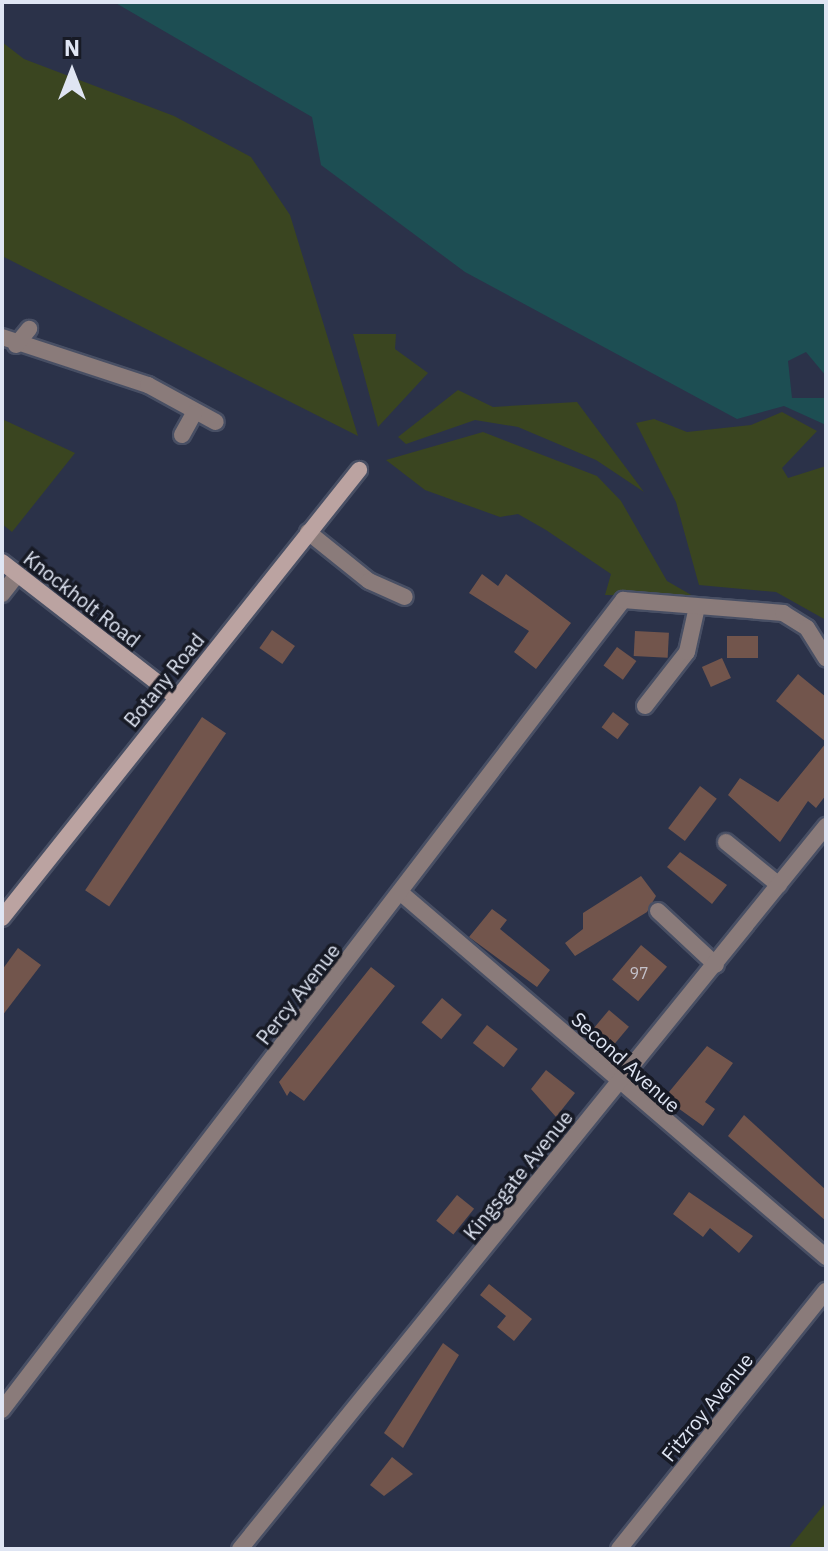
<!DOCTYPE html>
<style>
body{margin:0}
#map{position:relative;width:828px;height:1551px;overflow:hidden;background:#2b3249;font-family:"IBM Plex Sans",sans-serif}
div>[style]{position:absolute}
.green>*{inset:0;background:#3a4520}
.water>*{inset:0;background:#1d4e53}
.building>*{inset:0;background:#72554c;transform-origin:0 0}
.roads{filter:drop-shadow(2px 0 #484f64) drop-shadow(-2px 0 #484f64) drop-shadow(0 2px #484f64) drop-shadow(0 -2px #484f64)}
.street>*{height:16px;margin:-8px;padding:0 8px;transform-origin:8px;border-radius:8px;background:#8a7b7a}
.secondary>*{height:16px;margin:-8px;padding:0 8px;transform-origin:8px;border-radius:8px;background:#bba3a1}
span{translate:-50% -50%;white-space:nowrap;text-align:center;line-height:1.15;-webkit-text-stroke:7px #171a25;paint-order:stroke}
.number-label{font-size:16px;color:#c4c1c9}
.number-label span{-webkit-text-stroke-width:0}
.street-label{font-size:20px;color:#dfe5f3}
.frame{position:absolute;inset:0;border:4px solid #dfe5f3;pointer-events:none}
.north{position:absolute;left:32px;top:32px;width:80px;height:80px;-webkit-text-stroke:6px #171a25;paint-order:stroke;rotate:0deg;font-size:22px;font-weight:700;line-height:32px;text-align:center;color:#dfe5f3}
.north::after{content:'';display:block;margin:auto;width:28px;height:36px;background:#dfe5f3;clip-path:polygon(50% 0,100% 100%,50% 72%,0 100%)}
</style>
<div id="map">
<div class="green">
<i style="clip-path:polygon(2px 42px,24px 59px,174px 116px,251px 157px,290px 215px,358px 436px,2px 256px)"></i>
<i style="clip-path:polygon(353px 334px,396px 334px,395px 349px,428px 373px,378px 427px)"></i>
<i style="clip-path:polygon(458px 390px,493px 407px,577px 402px,644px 492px,596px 460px,518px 427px,475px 420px,406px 444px,398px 437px)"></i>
<i style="clip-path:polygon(782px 412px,817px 431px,782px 468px,788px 478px,826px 466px,826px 620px,776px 592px,699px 585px,676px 502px,636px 423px,654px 419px,687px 432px,751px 425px)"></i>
<i style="clip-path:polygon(2px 419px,75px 453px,12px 532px,2px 524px)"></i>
<i style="clip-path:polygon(483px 432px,597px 476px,621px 501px,667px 581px,693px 596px,605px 595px,611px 574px,546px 530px,518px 514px,500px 517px,425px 490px,386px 460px)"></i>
<i style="clip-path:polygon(826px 1502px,826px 1549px,788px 1549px)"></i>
</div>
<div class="water">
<i style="clip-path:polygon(114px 2px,826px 2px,826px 376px,806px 352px,788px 361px,792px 398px,826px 398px,826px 425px,784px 406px,737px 419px,465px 272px,321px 165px,312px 117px)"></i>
</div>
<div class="building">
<i style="clip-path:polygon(482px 574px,498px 586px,506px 574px,571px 623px,536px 669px,514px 652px,529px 631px,469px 593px)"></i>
<i style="left:272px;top:630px;width:28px;height:22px;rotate:35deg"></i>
<i style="left:635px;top:631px;width:34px;height:25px;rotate:3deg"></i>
<i style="left:758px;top:636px;width:22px;height:31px;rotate:90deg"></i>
<i style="left:617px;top:647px;width:24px;height:23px;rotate:36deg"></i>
<i style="left:722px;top:658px;width:22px;height:22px;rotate:66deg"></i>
<i style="clip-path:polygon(798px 674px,826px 697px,826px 742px,776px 701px)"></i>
<i style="left:613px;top:712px;width:20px;height:19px;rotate:37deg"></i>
<i style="left:202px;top:717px;width:29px;height:209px;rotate:34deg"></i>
<i style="clip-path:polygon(826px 743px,826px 795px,816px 808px,808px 801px,780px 842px,728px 795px,740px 778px,778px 802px)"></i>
<i style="left:700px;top:786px;width:21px;height:53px;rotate:37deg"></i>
<i style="clip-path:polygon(680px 852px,727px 885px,712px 904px,667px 867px)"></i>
<i style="clip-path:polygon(641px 876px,656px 896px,647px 912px,575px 956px,565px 943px,583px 929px,583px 913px)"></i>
<i style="clip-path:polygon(492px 909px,507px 920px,500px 929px,550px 970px,537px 987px,469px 937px)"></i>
<i style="left:641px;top:945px;width:34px;height:45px;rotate:40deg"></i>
<i style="clip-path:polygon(18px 948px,41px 965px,2px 1016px,2px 970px)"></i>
<i style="clip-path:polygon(371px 967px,395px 986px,304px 1101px,290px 1091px,287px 1096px,279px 1082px)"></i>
<i style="left:442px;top:998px;width:26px;height:32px;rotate:40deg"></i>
<i style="left:609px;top:1010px;width:26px;height:30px;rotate:40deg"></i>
<i style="left:487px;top:1025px;width:39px;height:23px;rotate:38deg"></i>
<i style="clip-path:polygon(707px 1046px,733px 1063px,705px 1102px,715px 1109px,703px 1126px,664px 1098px)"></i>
<i style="clip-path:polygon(546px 1070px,575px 1093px,556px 1117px,531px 1089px)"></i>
<i style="clip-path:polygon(744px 1115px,826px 1190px,826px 1221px,728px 1136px)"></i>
<i style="clip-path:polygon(689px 1192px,753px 1236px,739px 1253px,710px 1228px,703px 1237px,673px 1214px)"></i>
<i style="left:457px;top:1195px;width:22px;height:33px;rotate:39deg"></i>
<i style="clip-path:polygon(489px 1284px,532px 1319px,514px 1341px,497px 1327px,506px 1316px,480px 1295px)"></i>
<i style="clip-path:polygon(443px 1343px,459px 1355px,403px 1448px,384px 1433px)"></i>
<i style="clip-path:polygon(392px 1457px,413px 1474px,384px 1496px,370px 1485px)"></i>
</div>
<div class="roads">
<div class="street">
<i style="left:2px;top:337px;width:154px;rotate:18.2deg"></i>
<i style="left:148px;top:385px;width:77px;rotate:28.6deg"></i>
<i style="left:16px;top:345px;width:21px;rotate:-51deg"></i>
<i style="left:182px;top:435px;width:25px;rotate:-61deg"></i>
<i style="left:308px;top:532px;width:78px;rotate:38.8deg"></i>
<i style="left:369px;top:581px;width:39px;rotate:24deg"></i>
<i style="left:2px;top:594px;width:24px;rotate:-52deg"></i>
<i style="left:645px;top:706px;width:68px;rotate:-52.1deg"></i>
<i style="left:687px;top:652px;width:46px;rotate:-77.5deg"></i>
<i style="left:726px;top:842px;width:68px;rotate:39.1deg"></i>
<i style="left:401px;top:893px;width:560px;rotate:40.58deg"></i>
<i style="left:658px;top:911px;width:79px;rotate:43deg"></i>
<i style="left:2px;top:1410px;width:1021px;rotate:-52.52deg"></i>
<i style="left:623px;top:600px;width:161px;rotate:4.6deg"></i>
<i style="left:783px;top:613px;width:28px;rotate:32deg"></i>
<i style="left:807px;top:628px;width:36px;rotate:58deg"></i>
<i style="left:240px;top:1549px;width:931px;rotate:-50.97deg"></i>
<i style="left:619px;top:1549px;width:331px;rotate:-51.3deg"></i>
</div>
<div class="secondary">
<i style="left:2px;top:562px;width:220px;rotate:37.8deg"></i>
<i style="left:2px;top:918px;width:573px;rotate:-51.45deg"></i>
</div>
</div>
<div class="number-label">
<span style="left:639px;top:973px">97</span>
</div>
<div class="street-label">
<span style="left:82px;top:599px;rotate:38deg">Knockholt Road</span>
<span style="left:164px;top:680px;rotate:-51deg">Botany Road</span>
<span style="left:298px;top:994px;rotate:-52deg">Percy Avenue</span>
<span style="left:626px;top:1062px;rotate:42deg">Second Avenue</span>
<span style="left:518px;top:1175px;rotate:-51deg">Kingsgate Avenue</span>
<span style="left:707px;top:1407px;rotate:-51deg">Fitzroy Avenue</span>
</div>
<div class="frame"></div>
<div class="north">N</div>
</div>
